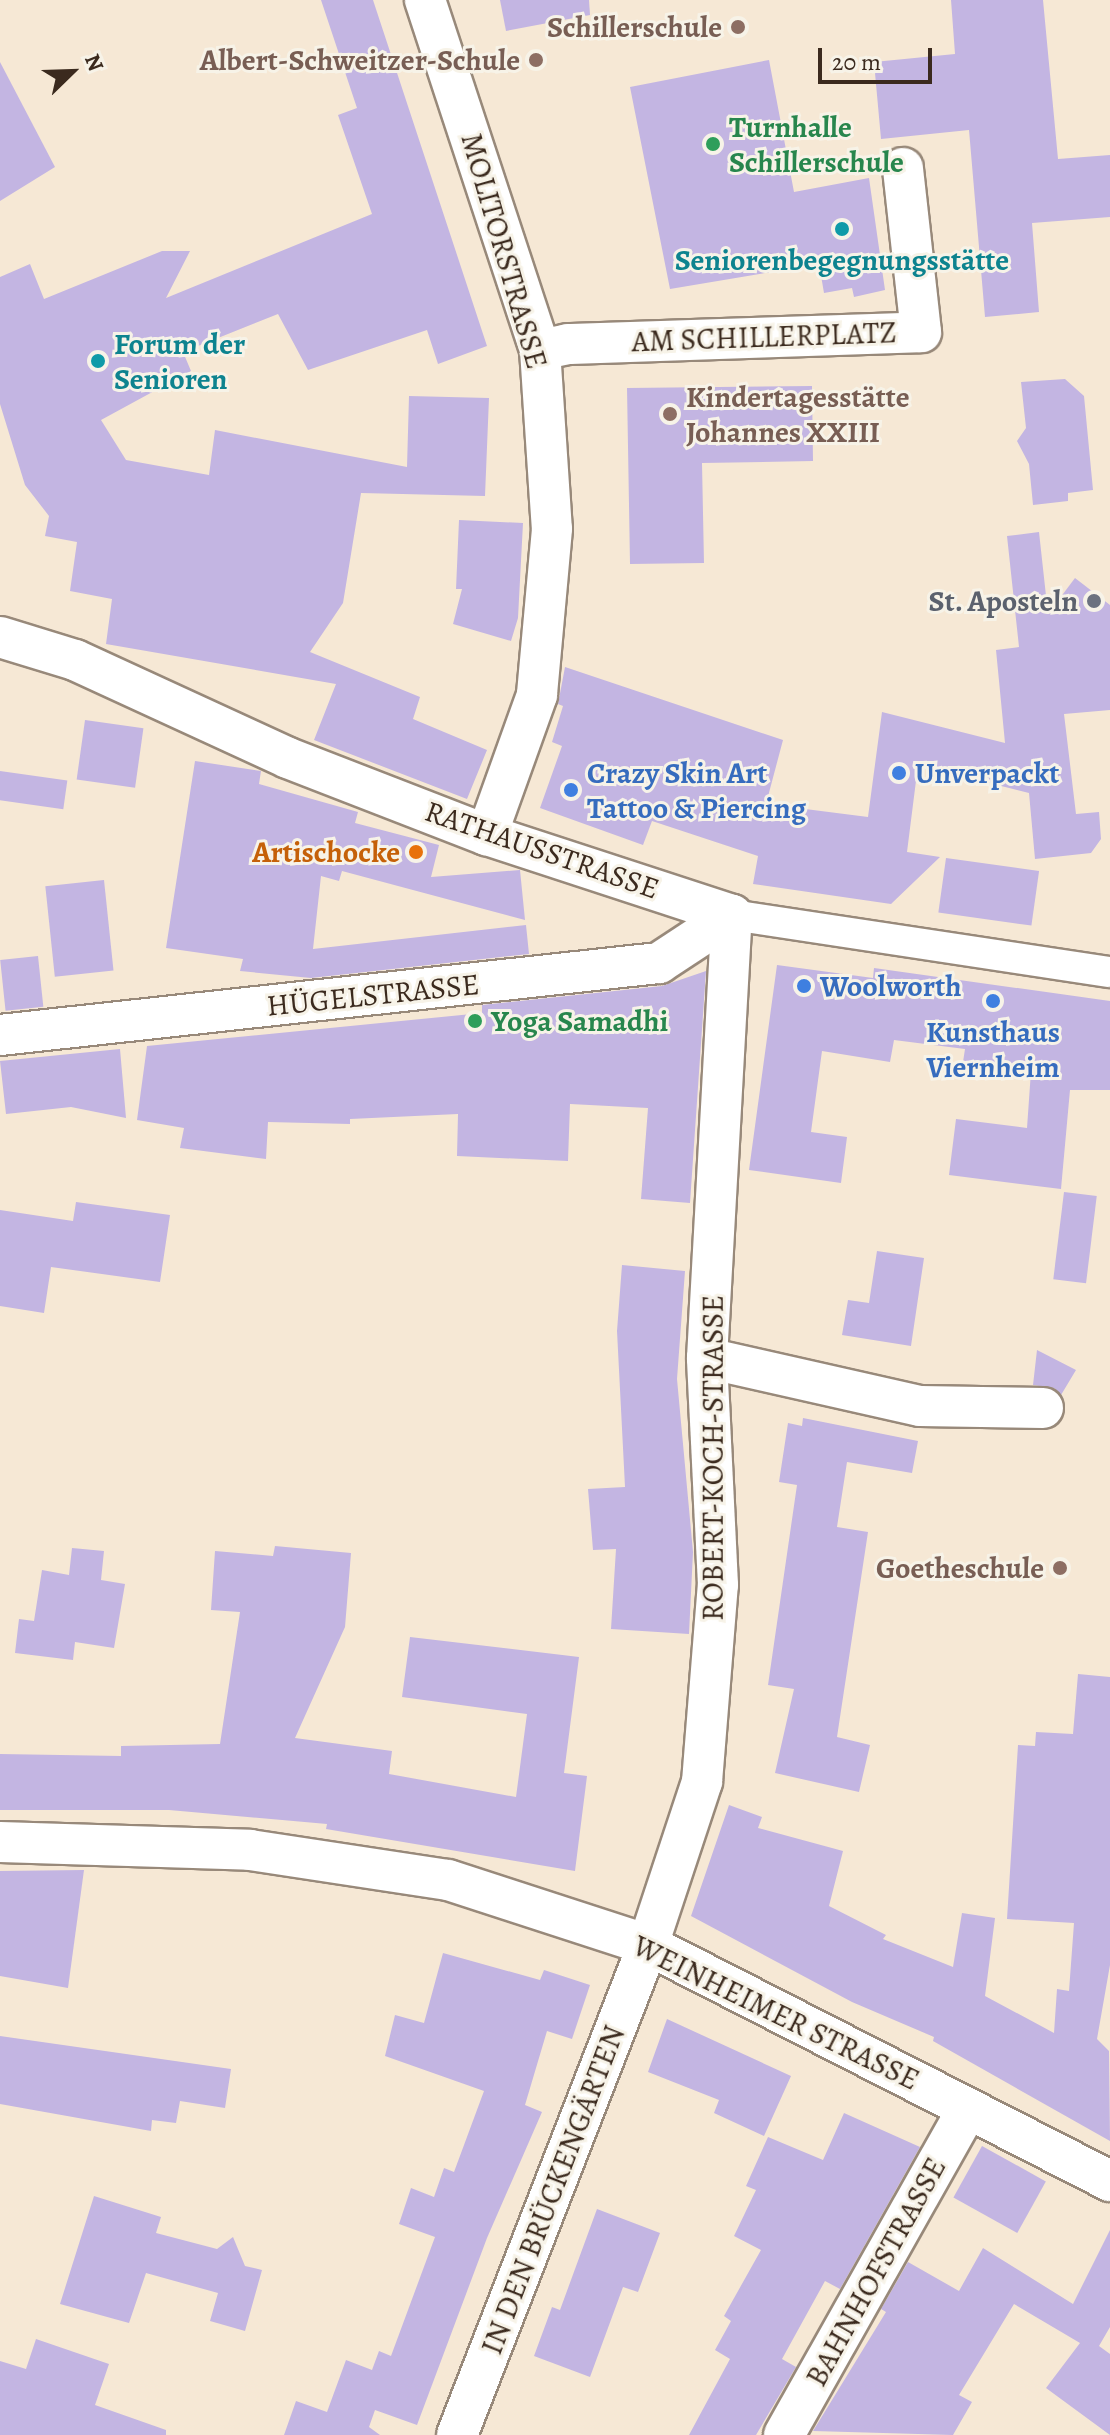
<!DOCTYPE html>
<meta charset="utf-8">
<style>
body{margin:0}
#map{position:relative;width:1110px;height:2435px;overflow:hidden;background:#f6e8d5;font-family:Alegreya,serif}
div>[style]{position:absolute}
.building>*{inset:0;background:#c3b5e2;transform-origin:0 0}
.roads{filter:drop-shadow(2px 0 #98897a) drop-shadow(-2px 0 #98897a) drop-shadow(0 2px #98897a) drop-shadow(0 -2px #98897a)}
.pedestrian>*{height:30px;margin:-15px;padding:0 15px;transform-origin:15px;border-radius:15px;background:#fff}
.minor>*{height:40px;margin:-20px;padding:0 20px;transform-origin:20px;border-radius:20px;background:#fff}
.dots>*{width:22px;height:22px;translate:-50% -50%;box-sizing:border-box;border:4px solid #f7f3e8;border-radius:50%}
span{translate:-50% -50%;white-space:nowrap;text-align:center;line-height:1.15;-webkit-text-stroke:6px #f7f3e8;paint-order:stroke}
.education-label{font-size:30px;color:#785e54;font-weight:700}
.right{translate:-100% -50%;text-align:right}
.left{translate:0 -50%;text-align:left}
.leisure-label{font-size:30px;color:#27864d;font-weight:700}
.street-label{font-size:30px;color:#3b2a1e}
.culture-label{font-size:30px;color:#0d838f;font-weight:700}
.worship-label{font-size:30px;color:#5b616d;font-weight:700}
.shop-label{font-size:30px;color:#366cbe;font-weight:700}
.food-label{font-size:30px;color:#c56008;font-weight:700}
.north{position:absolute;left:32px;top:32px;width:80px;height:80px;-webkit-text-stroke:6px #f7f3e8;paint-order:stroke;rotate:67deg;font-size:22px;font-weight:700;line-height:32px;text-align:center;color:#3b2a1e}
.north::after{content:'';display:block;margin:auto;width:28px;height:36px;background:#3b2a1e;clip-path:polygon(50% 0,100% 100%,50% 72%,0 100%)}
.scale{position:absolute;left:818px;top:48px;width:114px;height:36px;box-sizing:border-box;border:4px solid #3b2a1e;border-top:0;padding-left:10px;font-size:24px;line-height:28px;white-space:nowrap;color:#3b2a1e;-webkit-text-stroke:6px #f7f3e8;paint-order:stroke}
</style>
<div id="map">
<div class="building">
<i style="clip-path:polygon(321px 0,373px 0,487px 346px,438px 364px,427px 330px,308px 370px,278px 314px,183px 352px,191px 371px,101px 420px,126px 460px,209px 475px,215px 430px,407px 467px,409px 396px,489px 398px,485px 496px,361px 493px,343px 603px,310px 652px,420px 697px,413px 719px,487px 750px,467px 799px,314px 740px,336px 684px,106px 644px,112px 599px,70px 591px,77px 542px,45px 536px,49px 516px,25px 485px,0 404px,0 277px,30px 264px,44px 299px,162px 251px,190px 251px,166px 298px,372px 214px,338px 115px,357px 108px)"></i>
<i style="clip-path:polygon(500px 0,589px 0,590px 15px,506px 31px)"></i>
<i style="clip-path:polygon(951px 0,1043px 0,1058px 159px,1110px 155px,1110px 217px,1032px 223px,1039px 312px,985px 317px,969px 130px,881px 139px,874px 62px,955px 54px)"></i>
<i style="clip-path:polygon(769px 60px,794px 192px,869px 178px,885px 290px,854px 297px,852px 288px,824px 293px,819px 264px,670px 289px,630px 87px)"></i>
<i style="clip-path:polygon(0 62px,55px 167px,0 201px)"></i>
<i style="clip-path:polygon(1065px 379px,1084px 396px,1093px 490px,1068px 493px,1068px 501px,1033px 505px,1029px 464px,1017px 441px,1026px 428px,1021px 382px)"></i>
<i style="clip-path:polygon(812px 386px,813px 461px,702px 463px,704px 563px,630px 564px,627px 388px)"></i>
<i style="clip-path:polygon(459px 520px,523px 523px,518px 618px,511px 641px,453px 624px,462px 589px,456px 589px)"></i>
<i style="clip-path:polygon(1039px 532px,1048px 614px,1075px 578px,1110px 605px,1110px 710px,1064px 714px,1076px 814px,1099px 812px,1101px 839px,1091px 853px,1035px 859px,1029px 793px,918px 765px,907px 852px,940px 857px,891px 904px,753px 884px,758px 856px,652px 821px,643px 845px,540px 808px,562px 746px,552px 742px,563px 706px,558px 704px,565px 667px,783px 740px,766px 804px,868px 817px,882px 712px,1005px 743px,996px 650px,1019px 647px,1007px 536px)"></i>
<i style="left:85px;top:720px;width:59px;height:60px;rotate:8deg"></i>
<i style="clip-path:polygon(195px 761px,261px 771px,259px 784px,358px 812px,355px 823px,439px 845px,431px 877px,520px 870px,525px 920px,342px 871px,339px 881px,321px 876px,313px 949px,526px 925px,529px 954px,311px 978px,240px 971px,243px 959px,166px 948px)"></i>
<i style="left:0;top:771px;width:68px;height:29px;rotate:8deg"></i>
<i style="left:946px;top:858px;width:94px;height:55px;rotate:8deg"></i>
<i style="left:104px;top:880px;width:91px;height:59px;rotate:84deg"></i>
<i style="left:38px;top:956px;width:51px;height:38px;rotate:84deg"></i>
<i style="clip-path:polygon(777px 965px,873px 978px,874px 968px,1110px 1001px,1110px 1090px,1070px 1090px,1061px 1189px,949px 1175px,956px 1119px,1027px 1128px,1031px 1071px,963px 1062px,965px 1049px,894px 1040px,890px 1062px,822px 1051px,811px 1132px,847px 1137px,841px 1183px,749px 1170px)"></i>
<i style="clip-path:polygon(706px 971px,690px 1203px,641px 1199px,648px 1108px,570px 1104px,568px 1161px,457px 1156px,458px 1114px,350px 1119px,350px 1124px,268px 1122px,266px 1159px,180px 1148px,184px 1128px,137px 1120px,147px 1046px,482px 1013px,482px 1005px,662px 986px)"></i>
<i style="clip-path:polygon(120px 1049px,126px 1118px,71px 1107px,6px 1114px,0 1061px)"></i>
<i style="left:1064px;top:1192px;width:33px;height:88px;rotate:7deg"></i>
<i style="clip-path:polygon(76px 1202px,170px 1215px,160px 1282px,51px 1267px,44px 1313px,0 1306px,0 1210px,73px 1221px)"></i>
<i style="clip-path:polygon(877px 1251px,924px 1258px,911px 1346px,842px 1335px,848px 1300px,869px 1303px)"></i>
<i style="clip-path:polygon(622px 1265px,685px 1271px,677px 1379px,693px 1552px,689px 1634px,611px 1629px,616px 1549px,593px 1550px,588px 1489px,625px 1487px,617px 1331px)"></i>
<i style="clip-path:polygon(1037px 1350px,1076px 1370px,1061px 1395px,1054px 1388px,1033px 1385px)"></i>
<i style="clip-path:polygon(803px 1418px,918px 1441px,912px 1473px,847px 1462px,837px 1527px,868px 1532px,837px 1737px,870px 1745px,859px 1792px,775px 1773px,794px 1689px,768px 1685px,797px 1485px,779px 1482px,788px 1423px,802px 1426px)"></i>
<i style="clip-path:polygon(275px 1546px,351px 1553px,345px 1627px,295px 1738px,392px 1751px,389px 1774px,516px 1797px,527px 1714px,402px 1697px,410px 1637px,579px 1657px,564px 1773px,587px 1776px,575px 1871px,326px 1829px,327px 1824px,169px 1810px,0 1810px,0 1754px,121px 1756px,121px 1746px,220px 1744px,240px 1612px,211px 1610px,215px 1551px,273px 1556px)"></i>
<i style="clip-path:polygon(72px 1548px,104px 1551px,101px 1580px,125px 1584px,114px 1648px,75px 1642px,73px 1660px,15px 1653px,19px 1619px,34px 1621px,42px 1570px,69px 1575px)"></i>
<i style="clip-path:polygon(1078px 1674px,1110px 1677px,1110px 1965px,1097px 2039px,1109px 2051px,1110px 2141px,933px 2041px,934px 2037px,852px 2002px,691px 1916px,729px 1805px,762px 1817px,758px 1828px,843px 1851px,829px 1906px,886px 1935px,883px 1939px,953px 1967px,962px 1913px,995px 1918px,985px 1996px,1054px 2033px,1057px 1989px,1069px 1991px,1074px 1923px,1007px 1919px,1018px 1745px,1035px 1746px,1036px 1732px,1073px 1734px)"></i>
<i style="clip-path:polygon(84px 1870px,68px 1988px,0 1976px,0 1871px)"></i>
<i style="clip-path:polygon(443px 1953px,540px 1980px,544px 1970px,590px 1985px,572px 2039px,547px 2031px,525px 2105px,542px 2112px,487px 2238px,417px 2425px,375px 2410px,369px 2427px,380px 2435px,284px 2435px,296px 2401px,327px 2412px,346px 2360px,372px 2370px,379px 2351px,391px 2356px,435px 2237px,399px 2224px,411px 2188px,434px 2197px,444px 2168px,454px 2172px,484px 2091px,385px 2056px,395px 2015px,424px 2023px)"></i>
<i style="clip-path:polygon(667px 2019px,791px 2076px,764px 2136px,714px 2113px,719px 2100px,648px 2072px)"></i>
<i style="clip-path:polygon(0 2036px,231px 2069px,225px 2108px,180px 2101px,176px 2123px,152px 2120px,151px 2131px,0 2104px)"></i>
<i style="clip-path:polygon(844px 2113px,920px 2147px,840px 2289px,825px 2281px,782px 2359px,796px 2367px,756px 2435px,689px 2435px,730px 2359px,715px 2350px,731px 2321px,724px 2316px,761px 2250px,734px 2236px,756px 2190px,746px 2186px,768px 2137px,823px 2160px)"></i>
<i style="left:982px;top:2146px;width:73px;height:59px;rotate:29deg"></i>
<i style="clip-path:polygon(94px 2196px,161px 2217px,156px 2233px,217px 2249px,233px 2237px,245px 2266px,262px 2270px,245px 2331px,210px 2321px,218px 2293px,146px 2273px,129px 2323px,60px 2304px)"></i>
<i style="clip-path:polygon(597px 2209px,660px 2233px,638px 2292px,623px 2287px,590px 2377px,534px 2356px,552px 2307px,560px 2310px)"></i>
<i style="clip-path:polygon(1110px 2230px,1110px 2327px,1099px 2346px,1110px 2354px,1110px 2435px,1046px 2388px,1080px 2343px,1014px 2304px,959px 2395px,972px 2402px,953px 2435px,813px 2431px,886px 2312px,881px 2309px,908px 2262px,959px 2291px,983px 2248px,1073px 2304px)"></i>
<i style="clip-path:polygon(36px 2339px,109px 2364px,95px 2405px,166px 2430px,166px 2435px,0 2435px,0 2361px,26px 2369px)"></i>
</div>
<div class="roads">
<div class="pedestrian">
<i style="left:732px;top:915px;width:382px;rotate:8.6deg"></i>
</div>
<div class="minor">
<i style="left:425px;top:0;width:368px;rotate:71.8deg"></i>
<i style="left:540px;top:350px;width:179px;rotate:86.2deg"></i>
<i style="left:552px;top:529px;width:167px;rotate:95.2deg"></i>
<i style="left:537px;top:695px;width:149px;rotate:109.7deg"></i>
<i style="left:540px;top:350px;width:29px;rotate:-12deg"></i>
<i style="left:568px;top:344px;width:353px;rotate:-1.9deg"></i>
<i style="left:921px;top:332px;width:165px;rotate:-96.3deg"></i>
<i style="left:0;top:637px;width:78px;rotate:17deg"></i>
<i style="left:75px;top:660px;width:234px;rotate:24.7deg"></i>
<i style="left:288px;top:758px;width:213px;rotate:21.2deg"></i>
<i style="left:487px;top:835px;width:258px;rotate:18.1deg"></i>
<i style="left:0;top:1035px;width:663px;rotate:-6.24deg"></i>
<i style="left:659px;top:963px;width:87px;rotate:-33.3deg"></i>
<i style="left:707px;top:1358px;width:218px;rotate:12.7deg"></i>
<i style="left:920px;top:1406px;width:123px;rotate:0.9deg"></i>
<i style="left:0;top:1842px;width:250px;rotate:1.8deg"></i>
<i style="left:250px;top:1850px;width:200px;rotate:8.6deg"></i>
<i style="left:448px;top:1880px;width:210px;rotate:18deg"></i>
<i style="left:648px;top:1945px;width:519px;rotate:27.06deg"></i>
<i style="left:457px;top:2435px;width:526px;rotate:-68.7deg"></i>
<i style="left:648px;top:1945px;width:172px;rotate:-71.7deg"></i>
<i style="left:702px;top:1782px;width:198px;rotate:-85.4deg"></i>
<i style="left:718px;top:1585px;width:227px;rotate:-92.8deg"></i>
<i style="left:707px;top:1358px;width:444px;rotate:-86.8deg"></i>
<i style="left:784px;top:2435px;width:374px;rotate:-60.6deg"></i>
</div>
</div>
<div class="dots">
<i style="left:738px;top:27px;background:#8d6e63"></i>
<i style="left:536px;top:60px;background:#8d6e63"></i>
<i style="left:713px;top:144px;background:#2e9e5b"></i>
<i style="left:842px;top:229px;background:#0f9aa8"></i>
<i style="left:98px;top:361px;background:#0f9aa8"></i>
<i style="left:670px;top:414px;background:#8d6e63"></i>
<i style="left:1094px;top:601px;background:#6b7280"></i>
<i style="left:899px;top:773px;background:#3f7fe0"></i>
<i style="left:571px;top:790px;background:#3f7fe0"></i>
<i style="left:416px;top:852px;background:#e8710a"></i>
<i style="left:804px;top:986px;background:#3f7fe0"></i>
<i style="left:993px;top:1001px;background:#3f7fe0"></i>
<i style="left:475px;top:1021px;background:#2e9e5b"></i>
<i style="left:1060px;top:1568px;background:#8d6e63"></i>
</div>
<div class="education-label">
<span class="right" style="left:722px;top:27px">Schillerschule</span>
<span class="right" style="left:520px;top:60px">Albert-Schweitzer-Schule</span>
<span class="left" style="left:686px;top:414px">Kindertagesstätte<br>Johannes XXIII</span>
<span class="right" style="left:1044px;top:1568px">Goetheschule</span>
</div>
<div class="leisure-label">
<span class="left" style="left:729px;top:144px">Turnhalle<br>Schillerschule</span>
<span class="left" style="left:491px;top:1021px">Yoga Samadhi</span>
</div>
<div class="street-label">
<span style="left:504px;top:251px;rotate:74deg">MOLITORSTRASSE</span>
<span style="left:764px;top:337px;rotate:-2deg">AM SCHILLERPLATZ</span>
<span style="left:542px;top:850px;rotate:19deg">RATHAUSSTRASSE</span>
<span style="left:373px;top:995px;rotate:-6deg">HÜGELSTRASSE</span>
<span style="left:713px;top:1458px;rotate:-90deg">ROBERT-KOCH-STRASSE</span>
<span style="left:776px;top:2013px;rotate:26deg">WEINHEIMER STRASSE</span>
<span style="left:553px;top:2190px;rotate:-69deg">IN DEN BRÜCKENGÄRTEN</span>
<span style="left:876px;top:2272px;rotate:-61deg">BAHNHOFSTRASSE</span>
</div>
<div class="culture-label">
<span style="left:842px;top:260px">Seniorenbegegnungsstätte</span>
<span class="left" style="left:114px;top:361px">Forum der<br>Senioren</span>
</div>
<div class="worship-label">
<span class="right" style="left:1078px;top:601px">St. Aposteln</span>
</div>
<div class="shop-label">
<span class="left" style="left:587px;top:790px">Crazy Skin Art<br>Tattoo &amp; Piercing</span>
<span class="left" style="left:915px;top:773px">Unverpackt</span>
<span class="left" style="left:820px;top:986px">Woolworth</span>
<span style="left:993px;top:1049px">Kunsthaus<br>Viernheim</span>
</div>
<div class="food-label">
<span class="right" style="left:400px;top:852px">Artischocke</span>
</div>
<div class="north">N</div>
<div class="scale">20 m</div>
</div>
